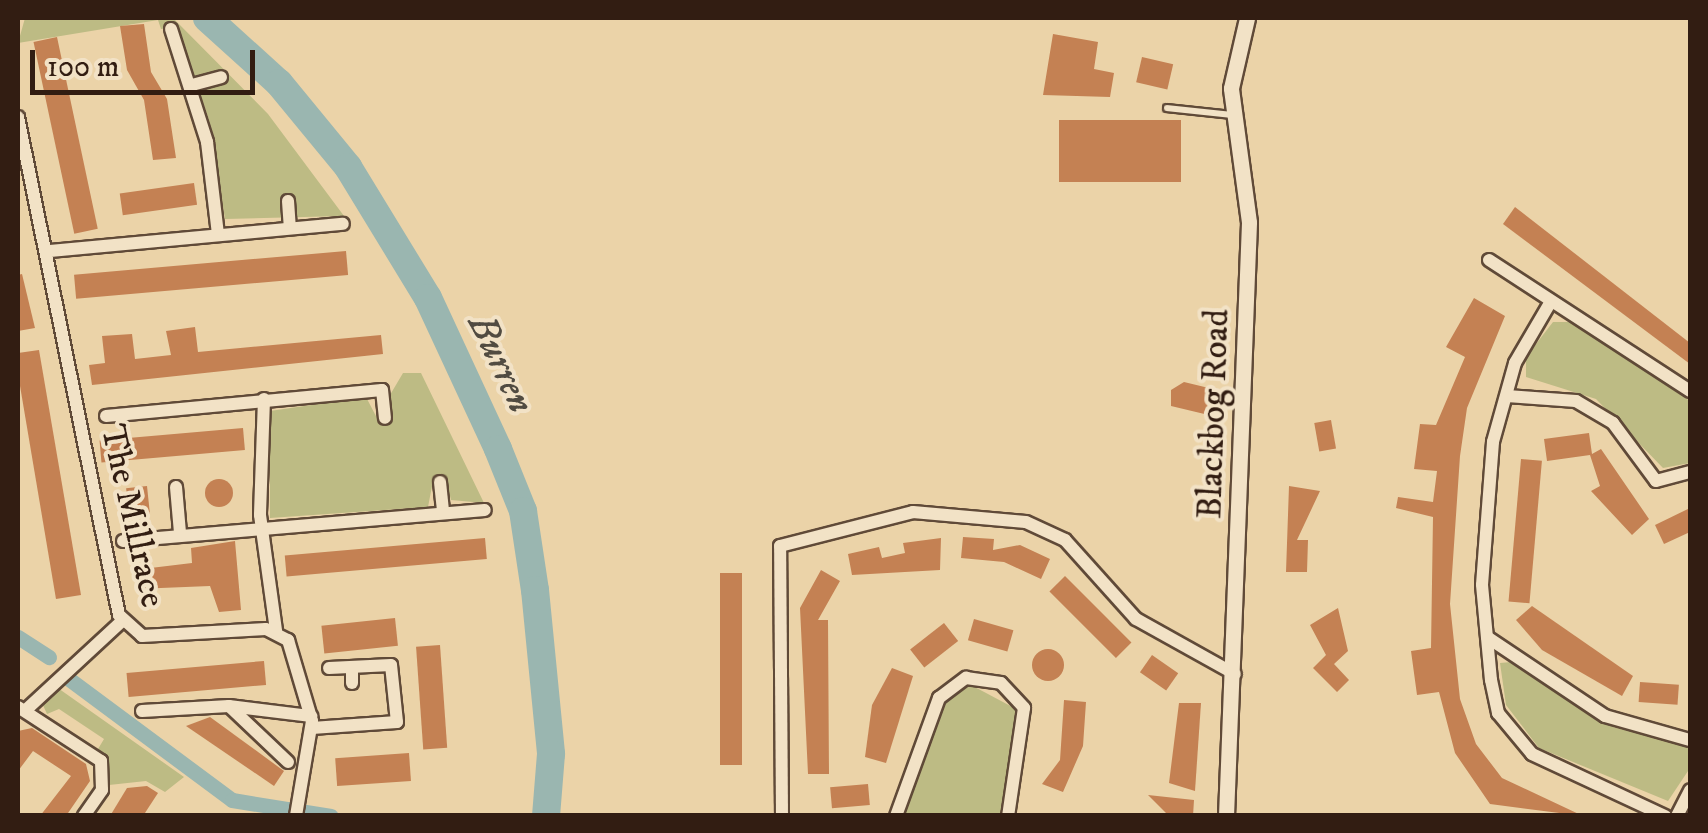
<!DOCTYPE html>
<style>
body{margin:0}
#map{position:relative;width:1708px;height:833px;overflow:hidden;background:#ebd3a8;font-family:"IM FELL DW Pica",serif}
div>[style]{position:absolute}
.green>*{inset:0;background:#bdbb84}
.canal>*{height:15px;margin:-7.5px;padding:0 7.5px;transform-origin:7.5px;border-radius:7.5px;background:#9ab6b0}
.river>*{height:28px;margin:-14px;padding:0 14px;transform-origin:14px;border-radius:14px;background:#9ab6b0}
.building>*{inset:0;background:#c48153;transform-origin:0 0}
.round{border-radius:50%}
.roads{filter:drop-shadow(2px 0 #604a38) drop-shadow(-2px 0 #604a38) drop-shadow(0 2px #604a38) drop-shadow(0 -2px #604a38)}
.service>*{height:6px;margin:-3px;padding:0 3px;transform-origin:3px;border-radius:3px;background:#f2e2c6}
.minor>*{height:12px;margin:-6px;padding:0 6px;transform-origin:6px;border-radius:6px;background:#f2e2c6}
.tertiary>*{height:15px;margin:-7.5px;padding:0 7.5px;transform-origin:7.5px;border-radius:7.5px;background:#f2e2c6}
span{translate:-50% -50%;white-space:nowrap;text-align:center;line-height:1.15;-webkit-text-stroke:8px #f2e2c6;paint-order:stroke}
.street-label{font-size:35px;color:#321d12}
.water-label{font-size:38px;color:#514b41;font-style:italic}
.frame{position:absolute;inset:0;border:20px solid #321d12;pointer-events:none}
.scale{position:absolute;left:30px;top:50px;width:225px;height:45px;box-sizing:border-box;border:5px solid #321d12;border-top:0;padding-left:12px;font-size:30px;line-height:35px;white-space:nowrap;color:#321d12;-webkit-text-stroke:8px #f2e2c6;paint-order:stroke}
</style>
<div id="map">
<div class="green">
<i style="clip-path:polygon(25px 18px,173px 18px,268px 114px,344px 216px,225px 219px,209px 120px,178px 27px,161px 29px,158px 20px,18px 43px)"></i>
<i style="clip-path:polygon(1553px 322px,1570px 322px,1690px 401px,1690px 463px,1663px 468px,1596px 399px,1526px 377px,1526px 357px)"></i>
<i style="clip-path:polygon(403px 373px,421px 373px,484px 503px,451px 500px,446px 480px,433px 481px,428px 507px,270px 518px,270px 411px,366px 397px,378px 420px,392px 420px,390px 395px)"></i>
<i style="clip-path:polygon(1511px 662px,1613px 727px,1690px 747px,1690px 768px,1668px 801px,1539px 748px,1506px 705px,1500px 663px)"></i>
<i style="clip-path:polygon(971px 685px,1018px 710px,1002px 815px,902px 816px,941px 703px)"></i>
<i style="clip-path:polygon(55px 686px,184px 777px,165px 792px,146px 781px,109px 785px,98px 749px,104px 739px,59px 709px,47px 714px,42px 703px)"></i>
</div>
<div class="canal">
<i style="left:18px;top:637px;width:37px;rotate:33deg"></i>
<i style="left:69px;top:679px;width:203px;rotate:36.6deg"></i>
<i style="left:232px;top:800px;width:100px;rotate:9.2deg"></i>
</div>
<div class="river">
<i style="left:207px;top:18px;width:97px;rotate:42.1deg"></i>
<i style="left:279px;top:83px;width:109px;rotate:50.6deg"></i>
<i style="left:348px;top:167px;width:153px;rotate:58.6deg"></i>
<i style="left:428px;top:298px;width:166px;rotate:65.1deg"></i>
<i style="left:498px;top:449px;width:67px;rotate:68deg"></i>
<i style="left:523px;top:511px;width:80px;rotate:81.4deg"></i>
<i style="left:535px;top:590px;width:165px;rotate:84.4deg"></i>
<i style="left:551px;top:754px;width:62px;rotate:94.6deg"></i>
</div>
<div class="building">
<i style="clip-path:polygon(144px 24px,151px 72px,167px 99px,176px 158px,153px 160px,144px 100px,127px 70px,120px 26px)"></i>
<i style="clip-path:polygon(1053px 34px,1098px 42px,1094px 69px,1114px 73px,1110px 97px,1043px 95px)"></i>
<i style="left:57px;top:37px;width:196px;height:24px;rotate:78deg"></i>
<i style="left:1142px;top:57px;width:32px;height:26px;rotate:13deg"></i>
<i style="left:1059px;top:120px;width:122px;height:62px"></i>
<i style="left:194px;top:183px;width:22px;height:75px;rotate:82deg"></i>
<i style="clip-path:polygon(1515px 207px,1690px 343px,1690px 364px,1503px 224px)"></i>
<i style="left:346px;top:251px;width:24px;height:273px;rotate:85deg"></i>
<i style="clip-path:polygon(22px 274px,35px 328px,18px 331px,18px 275px)"></i>
<i style="clip-path:polygon(1474px 298px,1505px 316px,1467px 408px,1460px 456px,1450px 604px,1460px 699px,1476px 744px,1502px 778px,1583px 816px,1490px 804px,1455px 753px,1439px 692px,1417px 695px,1411px 651px,1431px 648px,1433px 517px,1396px 508px,1398px 497px,1433px 502px,1437px 471px,1414px 469px,1420px 424px,1436px 425px,1465px 357px,1446px 347px)"></i>
<i style="clip-path:polygon(195px 327px,198px 352px,381px 335px,383px 354px,92px 385px,89px 365px,105px 363px,102px 336px,132px 334px,135px 359px,171px 355px,166px 331px)"></i>
<i style="clip-path:polygon(39px 350px,81px 595px,56px 599px,18px 374px,18px 353px)"></i>
<i style="clip-path:polygon(1184px 382px,1217px 390px,1217px 417px,1171px 406px,1171px 390px)"></i>
<i style="left:1331px;top:420px;width:29px;height:17px;rotate:80deg"></i>
<i style="left:243px;top:428px;width:22px;height:144px;rotate:85deg"></i>
<i style="clip-path:polygon(1589px 433px,1592px 454px,1601px 449px,1649px 519px,1632px 535px,1591px 491px,1600px 486px,1590px 455px,1547px 461px,1544px 439px)"></i>
<i style="left:1521px;top:459px;width:21px;height:143px;rotate:5deg"></i>
<i class="round" style="left:205px;top:479px;width:28px;height:28px"></i>
<i style="left:147px;top:486px;width:28px;height:21px;rotate:84deg"></i>
<i style="clip-path:polygon(1289px 486px,1320px 491px,1297px 540px,1308px 540px,1307px 572px,1286px 572px)"></i>
<i style="clip-path:polygon(1690px 508px,1690px 532px,1664px 544px,1655px 525px)"></i>
<i style="clip-path:polygon(963px 537px,994px 539px,993px 550px,1020px 545px,1050px 559px,1041px 579px,1004px 562px,961px 558px)"></i>
<i style="left:485px;top:538px;width:21px;height:201px;rotate:85deg"></i>
<i style="clip-path:polygon(941px 538px,940px 570px,852px 575px,848px 554px,879px 547px,882px 558px,905px 553px,903px 543px)"></i>
<i style="clip-path:polygon(235px 541px,241px 610px,219px 612px,210px 586px,136px 589px,134px 570px,192px 563px,191px 548px)"></i>
<i style="clip-path:polygon(821px 570px,840px 581px,818px 620px,828px 620px,829px 774px,808px 774px,800px 608px)"></i>
<i style="left:720px;top:573px;width:22px;height:192px"></i>
<i style="left:1065px;top:576px;width:94px;height:22px;rotate:45deg"></i>
<i style="clip-path:polygon(1532px 606px,1633px 676px,1622px 696px,1542px 650px,1516px 620px)"></i>
<i style="clip-path:polygon(1338px 608px,1348px 651px,1334px 664px,1349px 680px,1337px 692px,1313px 668px,1326px 655px,1310px 625px)"></i>
<i style="left:395px;top:618px;width:28px;height:74px;rotate:84deg"></i>
<i style="left:974px;top:619px;width:41px;height:22px;rotate:16deg"></i>
<i style="left:944px;top:623px;width:23px;height:43px;rotate:52deg"></i>
<i style="left:440px;top:645px;width:103px;height:24px;rotate:86deg"></i>
<i class="round" style="left:1032px;top:649px;width:32px;height:32px"></i>
<i style="left:1152px;top:655px;width:32px;height:21px;rotate:35deg"></i>
<i style="left:264px;top:661px;width:24px;height:138px;rotate:85deg"></i>
<i style="clip-path:polygon(892px 668px,913px 676px,886px 763px,865px 757px,872px 705px)"></i>
<i style="left:1640px;top:682px;width:39px;height:20px;rotate:4deg"></i>
<i style="clip-path:polygon(1064px 700px,1086px 702px,1083px 746px,1063px 792px,1042px 784px,1060px 760px)"></i>
<i style="clip-path:polygon(1179px 703px,1201px 703px,1195px 791px,1169px 783px)"></i>
<i style="clip-path:polygon(210px 717px,284px 771px,274px 786px,186px 726px)"></i>
<i style="clip-path:polygon(32px 728px,86px 764px,90px 781px,66px 816px,40px 816px,71px 776px,33px 751px,18px 771px,18px 731px)"></i>
<i style="left:409px;top:753px;width:28px;height:74px;rotate:86deg"></i>
<i style="left:868px;top:784px;width:21px;height:38px;rotate:85deg"></i>
<i style="clip-path:polygon(147px 786px,158px 793px,143px 816px,110px 816px,127px 788px)"></i>
<i style="clip-path:polygon(1148px 795px,1194px 800px,1193px 816px,1169px 816px)"></i>
</div>
<div class="roads">
<div class="service">
<i style="left:1167px;top:108px;width:65px;rotate:6.1deg"></i>
</div>
<div class="minor">
<i style="left:171px;top:29px;width:119px;rotate:72.3deg"></i>
<i style="left:207px;top:142px;width:93px;rotate:83.2deg"></i>
<i style="left:192px;top:85px;width:30px;rotate:-15deg"></i>
<i style="left:18px;top:117px;width:508px;rotate:78.54deg"></i>
<i style="left:119px;top:615px;width:31px;rotate:42deg"></i>
<i style="left:142px;top:636px;width:124px;rotate:-3.2deg"></i>
<i style="left:266px;top:629px;width:25px;rotate:27deg"></i>
<i style="left:288px;top:640px;width:84px;rotate:73.5deg"></i>
<i style="left:312px;top:721px;width:96px;rotate:99.6deg"></i>
<i style="left:288px;top:201px;width:26px;rotate:86deg"></i>
<i style="left:50px;top:251px;width:294px;rotate:-5.3deg"></i>
<i style="left:1489px;top:260px;width:240px;rotate:33.1deg"></i>
<i style="left:1550px;top:303px;width:69px;rotate:120.3deg"></i>
<i style="left:1515px;top:363px;width:82px;rotate:105.6deg"></i>
<i style="left:1493px;top:442px;width:143px;rotate:94.4deg"></i>
<i style="left:1482px;top:585px;width:95px;rotate:84.6deg"></i>
<i style="left:1491px;top:680px;width:34px;rotate:78deg"></i>
<i style="left:1498px;top:713px;width:53px;rotate:50.3deg"></i>
<i style="left:1532px;top:754px;width:147px;rotate:25deg"></i>
<i style="left:1507px;top:396px;width:69px;rotate:4.1deg"></i>
<i style="left:1576px;top:401px;width:43px;rotate:30.7deg"></i>
<i style="left:1613px;top:423px;width:72px;rotate:53.4deg"></i>
<i style="left:1656px;top:481px;width:35px;rotate:-15deg"></i>
<i style="left:264px;top:399px;width:116px;rotate:92deg"></i>
<i style="left:260px;top:515px;width:117px;rotate:82.1deg"></i>
<i style="left:106px;top:416px;width:277px;rotate:-5.4deg"></i>
<i style="left:382px;top:390px;width:28px;rotate:84deg"></i>
<i style="left:440px;top:482px;width:31px;rotate:84deg"></i>
<i style="left:176px;top:487px;width:46px;rotate:85deg"></i>
<i style="left:123px;top:541px;width:363px;rotate:-4.9deg"></i>
<i style="left:1487px;top:637px;width:142px;rotate:33.8deg"></i>
<i style="left:1605px;top:716px;width:88px;rotate:15.8deg"></i>
<i style="left:352px;top:668px;width:15px;rotate:90deg"></i>
<i style="left:18px;top:707px;width:99px;rotate:33deg"></i>
<i style="left:101px;top:761px;width:29px;rotate:88deg"></i>
<i style="left:102px;top:790px;width:32px;rotate:125deg"></i>
<i style="left:28px;top:708px;width:128px;rotate:-42.8deg"></i>
<i style="left:142px;top:711px;width:87px;rotate:-3.3deg"></i>
<i style="left:312px;top:728px;width:85px;rotate:-4deg"></i>
<i style="left:397px;top:722px;width:57px;rotate:-96deg"></i>
<i style="left:391px;top:665px;width:62px;rotate:177.2deg"></i>
<i style="left:288px;top:762px;width:81px;rotate:-136.5deg"></i>
<i style="left:229px;top:706px;width:83px;rotate:7deg"></i>
<i style="left:782px;top:816px;width:270px;rotate:-90.4deg"></i>
<i style="left:780px;top:546px;width:137px;rotate:-14.3deg"></i>
<i style="left:913px;top:512px;width:113px;rotate:5.1deg"></i>
<i style="left:1026px;top:522px;width:43px;rotate:24.8deg"></i>
<i style="left:1065px;top:540px;width:106px;rotate:48.1deg"></i>
<i style="left:1136px;top:619px;width:113px;rotate:29.1deg"></i>
<i style="left:896px;top:816px;width:126px;rotate:-70deg"></i>
<i style="left:939px;top:698px;width:34px;rotate:-37deg"></i>
<i style="left:966px;top:678px;width:35px;rotate:8deg"></i>
<i style="left:1001px;top:683px;width:34px;rotate:47deg"></i>
<i style="left:1024px;top:708px;width:109px;rotate:98.4deg"></i>
<i style="left:1677px;top:816px;width:29px;rotate:-63deg"></i>
</div>
<div class="tertiary">
<i style="left:1226px;top:816px;width:594px;rotate:-87.78deg"></i>
<i style="left:1249px;top:222px;width:135px;rotate:-97.7deg"></i>
<i style="left:1231px;top:88px;width:72px;rotate:-77.1deg"></i>
</div>
</div>
<div class="street-label">
<span style="left:1214px;top:414px;rotate:-88deg">Blackbog Road</span>
<span style="left:132px;top:516px;rotate:77deg">The Millrace</span>
</div>
<div class="water-label">
<span style="left:500px;top:364px;rotate:65deg">Burren</span>
</div>
<div class="frame"></div>
<div class="scale">100 m</div>
</div>
